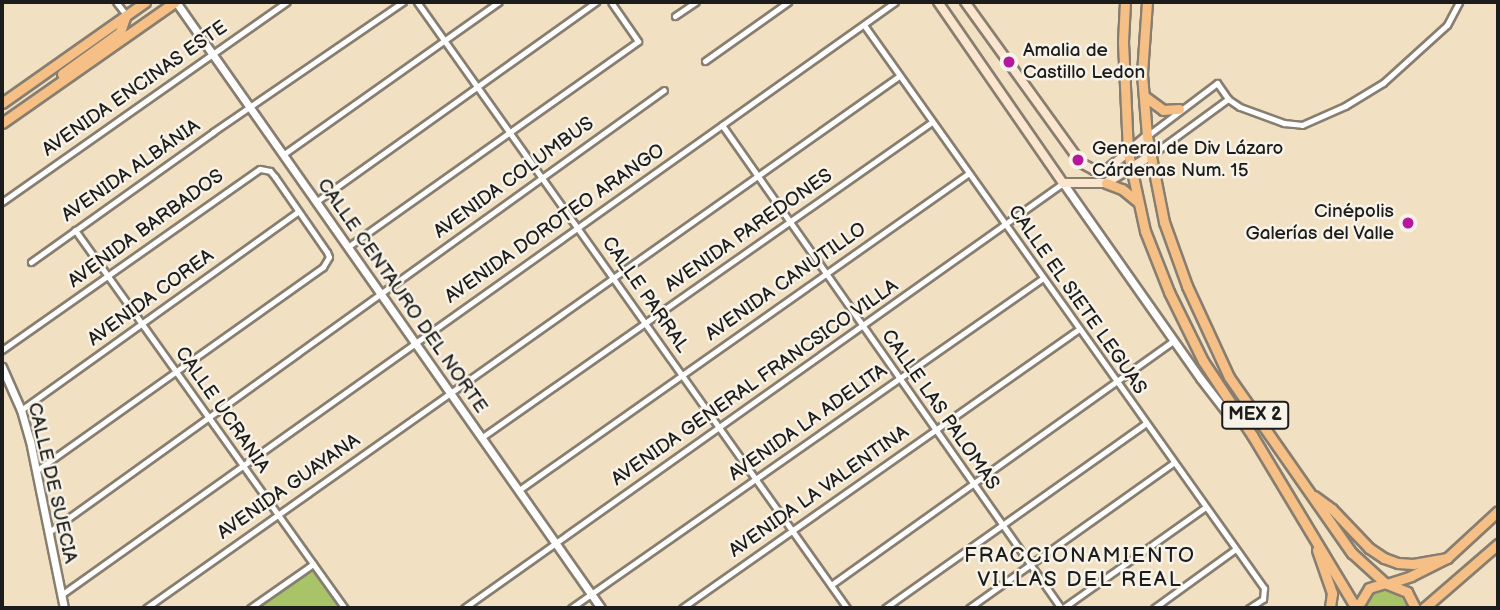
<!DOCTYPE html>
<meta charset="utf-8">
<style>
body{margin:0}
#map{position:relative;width:1500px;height:610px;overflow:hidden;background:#f2e0c3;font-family:"Balsamiq Sans",sans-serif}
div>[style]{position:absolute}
.green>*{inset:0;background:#a9c369}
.roads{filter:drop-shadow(2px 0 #877e70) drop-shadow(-2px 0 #877e70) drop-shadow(0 2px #877e70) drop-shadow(0 -2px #877e70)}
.minor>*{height:5px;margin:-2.5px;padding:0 2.5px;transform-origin:2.5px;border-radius:2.5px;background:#fff}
.tertiary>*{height:7px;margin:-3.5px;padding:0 3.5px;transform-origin:3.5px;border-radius:3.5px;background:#fff}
.secondary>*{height:8px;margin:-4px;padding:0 4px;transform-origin:4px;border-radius:4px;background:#fbe5cf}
.primary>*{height:9px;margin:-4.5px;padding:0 4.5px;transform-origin:4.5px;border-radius:4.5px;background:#f5bf86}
.dots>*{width:19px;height:19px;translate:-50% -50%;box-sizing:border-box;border:4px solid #f7f3e8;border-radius:50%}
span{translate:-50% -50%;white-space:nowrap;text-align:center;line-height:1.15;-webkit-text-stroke:5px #f7f3e8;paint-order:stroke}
.shield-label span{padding:2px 5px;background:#f7f3e8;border:2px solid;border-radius:5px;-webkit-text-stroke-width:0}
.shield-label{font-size:18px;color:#1c1c1c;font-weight:700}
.poi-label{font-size:19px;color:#1c1c1c}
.left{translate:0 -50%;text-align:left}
.right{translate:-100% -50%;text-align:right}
.street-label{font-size:19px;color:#1c1c1c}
.neighbourhood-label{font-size:21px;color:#1c1c1c;letter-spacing:2px}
.frame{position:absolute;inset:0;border:4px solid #1c1c1c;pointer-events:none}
</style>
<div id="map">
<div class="green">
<i style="clip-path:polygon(313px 564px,344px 608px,251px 608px)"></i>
<i style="clip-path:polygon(1383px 589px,1398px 593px,1409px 608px,1363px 608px,1370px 596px)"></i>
</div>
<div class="roads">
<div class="minor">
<i style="left:116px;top:2px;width:16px;rotate:52deg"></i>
<i style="left:417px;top:2px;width:743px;rotate:54.64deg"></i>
<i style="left:675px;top:16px;width:25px;rotate:-34deg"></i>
<i style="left:864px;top:25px;width:691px;rotate:54.61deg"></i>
<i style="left:1264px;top:588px;width:11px;rotate:95deg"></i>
<i style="left:1263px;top:599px;width:17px;rotate:147deg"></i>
<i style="left:705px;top:61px;width:102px;rotate:-35.4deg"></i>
<i style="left:722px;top:125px;width:590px;rotate:54.94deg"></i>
<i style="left:1147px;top:136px;width:88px;rotate:-37.1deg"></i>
<i style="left:1217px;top:83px;width:19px;rotate:55deg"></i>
<i style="left:1228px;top:99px;width:14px;rotate:34deg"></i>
<i style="left:1240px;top:107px;width:47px;rotate:20deg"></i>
<i style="left:1284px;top:123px;width:18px;rotate:6deg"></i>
<i style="left:1302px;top:125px;width:47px;rotate:-23.8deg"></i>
<i style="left:1345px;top:106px;width:44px;rotate:-31.2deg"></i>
<i style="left:1383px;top:83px;width:86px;rotate:-42.2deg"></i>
<i style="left:1447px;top:25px;width:26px;rotate:-62deg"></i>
<i style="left:284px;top:154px;width:263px;rotate:-35.3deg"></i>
<i style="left:1150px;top:156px;width:97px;rotate:-36.2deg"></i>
<i style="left:317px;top:201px;width:343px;rotate:-35.5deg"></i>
<i style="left:2px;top:202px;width:348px;rotate:-35.1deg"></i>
<i style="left:75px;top:230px;width:465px;rotate:54.5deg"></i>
<i style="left:349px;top:246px;width:354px;rotate:-35.3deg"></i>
<i style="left:638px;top:41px;width:47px;rotate:-124.7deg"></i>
<i style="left:31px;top:262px;width:224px;rotate:-35.5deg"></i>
<i style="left:213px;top:132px;width:230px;rotate:-34.4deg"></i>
<i style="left:2px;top:350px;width:315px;rotate:-35.1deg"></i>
<i style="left:260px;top:169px;width:10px;rotate:11deg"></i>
<i style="left:270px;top:171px;width:8px;rotate:50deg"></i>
<i style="left:275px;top:177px;width:91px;rotate:55.3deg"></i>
<i style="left:327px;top:252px;width:5px;rotate:68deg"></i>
<i style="left:329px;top:257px;width:12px;rotate:121deg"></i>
<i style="left:323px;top:267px;width:351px;rotate:144.6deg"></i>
<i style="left:21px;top:410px;width:340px;rotate:-35.6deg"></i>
<i style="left:481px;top:438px;width:551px;rotate:-35.02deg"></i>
<i style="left:519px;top:490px;width:550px;rotate:-35.16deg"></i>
<i style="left:49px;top:532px;width:757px;rotate:-35.7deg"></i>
<i style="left:831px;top:585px;width:420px;rotate:-35.5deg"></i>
<i style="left:61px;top:595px;width:1023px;rotate:-35.41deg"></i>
<i style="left:146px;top:608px;width:922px;rotate:-35.24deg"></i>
<i style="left:250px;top:608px;width:77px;rotate:-34.9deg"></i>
<i style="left:464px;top:608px;width:734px;rotate:-35.36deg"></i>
<i style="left:571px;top:608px;width:576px;rotate:-34.96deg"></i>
<i style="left:682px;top:608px;width:484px;rotate:-35.1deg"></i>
<i style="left:885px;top:608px;width:319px;rotate:-35.3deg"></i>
<i style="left:969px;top:608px;width:250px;rotate:-35.4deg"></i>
<i style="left:1063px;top:608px;width:173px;rotate:-35.3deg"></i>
<i style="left:1154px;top:608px;width:99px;rotate:-35.9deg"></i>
</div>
<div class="tertiary">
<i style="left:176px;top:2px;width:740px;rotate:54.96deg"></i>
<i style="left:1063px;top:183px;width:238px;rotate:54.9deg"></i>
<i style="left:1200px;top:378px;width:44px;rotate:52.4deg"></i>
<i style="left:1227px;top:413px;width:17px;rotate:31deg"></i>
<i style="left:2px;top:367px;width:47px;rotate:66.2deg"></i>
<i style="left:21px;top:410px;width:32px;rotate:74deg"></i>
<i style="left:30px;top:441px;width:170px;rotate:78.5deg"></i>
</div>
<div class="secondary">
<i style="left:938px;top:2px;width:220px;rotate:55.4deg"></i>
<i style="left:1063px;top:183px;width:43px"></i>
<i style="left:1106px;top:183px;width:52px;rotate:-31.5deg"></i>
<i style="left:965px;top:2px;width:198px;rotate:54.2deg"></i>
<i style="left:1081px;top:163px;width:15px;rotate:28deg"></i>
<i style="left:1094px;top:170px;width:15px;rotate:-8deg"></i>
<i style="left:1109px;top:168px;width:50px;rotate:-40.1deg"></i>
</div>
<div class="primary">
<i style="left:1125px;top:2px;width:40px;rotate:92.9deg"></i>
<i style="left:1123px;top:42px;width:111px;rotate:87.4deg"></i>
<i style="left:1128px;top:153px;width:80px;rotate:77.7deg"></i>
<i style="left:1145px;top:231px;width:66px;rotate:68.5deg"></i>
<i style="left:1169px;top:292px;width:77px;rotate:63.8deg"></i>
<i style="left:1203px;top:361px;width:89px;rotate:56.5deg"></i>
<i style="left:1252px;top:435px;width:202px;rotate:59deg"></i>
<i style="left:1147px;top:2px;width:72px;rotate:94deg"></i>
<i style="left:1142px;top:74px;width:62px;rotate:85.4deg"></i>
<i style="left:1147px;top:136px;width:88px;rotate:78.8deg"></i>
<i style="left:1164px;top:222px;width:68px;rotate:70.2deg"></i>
<i style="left:1187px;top:286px;width:100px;rotate:65.2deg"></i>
<i style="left:1229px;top:377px;width:215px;rotate:55.1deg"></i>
<i style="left:1352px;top:553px;width:45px;rotate:42.3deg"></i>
<i style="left:62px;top:74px;width:72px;rotate:-35.9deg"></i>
<i style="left:120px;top:32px;width:18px;rotate:-71deg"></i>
<i style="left:1144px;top:96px;width:24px;rotate:36deg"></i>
<i style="left:1163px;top:110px;width:16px;rotate:-4deg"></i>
<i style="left:2px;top:103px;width:175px;rotate:-35.2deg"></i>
<i style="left:2px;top:123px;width:211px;rotate:-35deg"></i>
<i style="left:1106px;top:183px;width:17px;rotate:21deg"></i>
<i style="left:1122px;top:189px;width:19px;rotate:39deg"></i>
<i style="left:1314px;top:496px;width:22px;rotate:36deg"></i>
<i style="left:1332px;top:509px;width:54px;rotate:46.5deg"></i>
<i style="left:1369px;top:548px;width:18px;rotate:34deg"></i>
<i style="left:1384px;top:558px;width:15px;rotate:20deg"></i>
<i style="left:1398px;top:563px;width:15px;rotate:4deg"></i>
<i style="left:1413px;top:564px;width:35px;rotate:-10deg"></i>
<i style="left:1317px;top:550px;width:46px;rotate:70.8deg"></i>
<i style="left:1332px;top:593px;width:15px;rotate:98deg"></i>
<i style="left:1390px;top:583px;width:22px;rotate:-18deg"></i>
<i style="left:1411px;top:576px;width:40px;rotate:-26.6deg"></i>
<i style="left:1447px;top:558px;width:69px;rotate:-42.7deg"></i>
<i style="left:1357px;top:608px;width:23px;rotate:-59deg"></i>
<i style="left:1369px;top:588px;width:17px;rotate:-17deg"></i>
<i style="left:1385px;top:583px;width:24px;rotate:22deg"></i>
<i style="left:1407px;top:592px;width:18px;rotate:63deg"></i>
<i style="left:1424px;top:608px;width:98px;rotate:-40.9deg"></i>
</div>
</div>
<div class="dots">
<i style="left:1009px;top:62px;background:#b5179e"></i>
<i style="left:1078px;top:160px;background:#b5179e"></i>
<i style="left:1408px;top:223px;background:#b5179e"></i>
</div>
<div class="shield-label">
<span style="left:1255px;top:415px">MEX 2</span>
</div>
<div class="poi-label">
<span class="left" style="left:1023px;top:62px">Amalia de<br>Castillo Ledon</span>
<span class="left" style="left:1092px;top:160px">General de Div Lázaro<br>Cárdenas Num. 15</span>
<span class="right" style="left:1394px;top:223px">Cinépolis<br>Galerías del Valle</span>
</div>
<div class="street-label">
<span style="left:135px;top:89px;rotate:-35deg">AVENIDA ENCINAS ESTE</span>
<span style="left:131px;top:171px;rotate:-35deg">AVENIDA ALBÁNIA</span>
<span style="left:514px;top:178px;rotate:-36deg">AVENIDA COLUMBUS</span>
<span style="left:555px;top:224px;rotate:-35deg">AVENIDA DOROTEO ARANGO</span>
<span style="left:146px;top:229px;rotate:-36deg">AVENIDA BARBADOS</span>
<span style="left:749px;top:231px;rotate:-35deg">AVENIDA PAREDONES</span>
<span style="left:786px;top:282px;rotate:-35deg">AVENIDA CANUTILLO</span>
<span style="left:645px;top:295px;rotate:55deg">CALLE PARRAL</span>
<span style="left:402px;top:296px;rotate:55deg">CALLE CENTAURO DEL NORTE</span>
<span style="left:151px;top:298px;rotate:-36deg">AVENIDA COREA</span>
<span style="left:1077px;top:300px;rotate:55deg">CALLE EL SIETE LEGUAS</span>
<span style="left:755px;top:383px;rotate:-35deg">AVENIDA GENERAL FRANCSICO VILLA</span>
<span style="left:222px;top:410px;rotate:55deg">CALLE UCRANIA</span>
<span style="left:940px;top:410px;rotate:55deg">CALLE LAS PALOMAS</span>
<span style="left:808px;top:423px;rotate:-35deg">AVENIDA LA ADELITA</span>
<span style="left:52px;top:483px;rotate:77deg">CALLE DE SUECIA</span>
<span style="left:289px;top:487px;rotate:-35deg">AVENIDA GUAYANA</span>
<span style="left:819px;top:492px;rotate:-35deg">AVENIDA LA VALENTINA</span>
</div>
<div class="neighbourhood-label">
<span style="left:1080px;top:568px">FRACCIONAMIENTO<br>VILLAS DEL REAL</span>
</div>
<div class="frame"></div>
</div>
